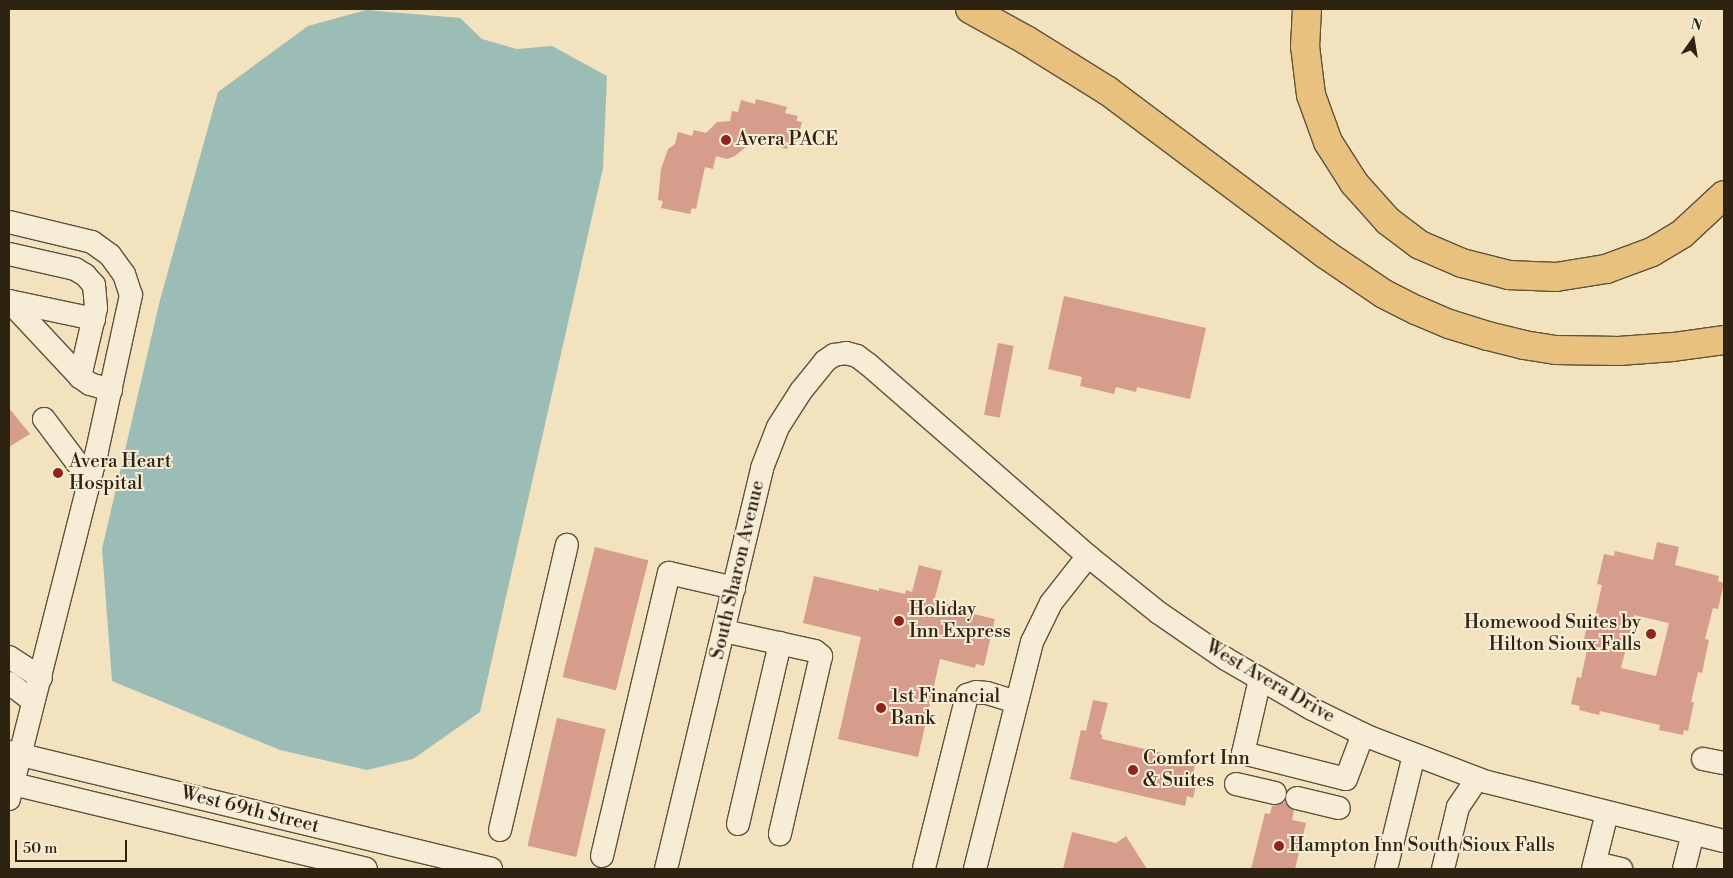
<!DOCTYPE html>
<style>
body{margin:0}
#map{position:relative;width:1733px;height:878px;overflow:hidden;background:#f2e2be;font-family:"Libre Bodoni",serif}
div>[style]{position:absolute}
.water>*{inset:0;background:#9cbdb6}
.building>*{inset:0;background:#d69d8d;transform-origin:0 0}
.roads{filter:drop-shadow(1px 0 #5f523c) drop-shadow(-1px 0 #5f523c) drop-shadow(0 1px #5f523c) drop-shadow(0 -1px #5f523c)}
.minor>*{height:22px;margin:-11px;padding:0 11px;transform-origin:11px;border-radius:11px;background:#f7ecd5}
.highway>*{height:28px;margin:-14px;padding:0 14px;transform-origin:14px;border-radius:14px;background:#e9c17f}
.dots>*{width:14px;height:14px;translate:-50% -50%;box-sizing:border-box;border:2px solid #f7ecd5;border-radius:50%}
span{translate:-50% -50%;white-space:nowrap;text-align:center;line-height:1.15;-webkit-text-stroke:4px #f7ecd5;paint-order:stroke}
.poi-label{font-size:19px;color:#2e2211}
.left{translate:0 -50%;text-align:left}
.right{translate:-100% -50%;text-align:right}
.street-label{font-size:19px;color:#2e2211}
.frame{position:absolute;inset:0;border:10px solid #2e2211;pointer-events:none}
.north{position:absolute;left:1668px;top:15px;width:50px;height:50px;-webkit-text-stroke:4px #f7ecd5;paint-order:stroke;rotate:13deg;font-size:14px;font-weight:700;line-height:20px;text-align:center;color:#2e2211}
.north::after{content:'';display:block;margin:auto;width:18px;height:22px;background:#2e2211;clip-path:polygon(50% 0,100% 100%,50% 72%,0 100%)}
.scale{position:absolute;left:15px;top:840px;width:112px;height:22px;box-sizing:border-box;border:2px solid #2e2211;border-top:0;padding-left:6px;font-size:15px;line-height:18px;white-space:nowrap;color:#2e2211;-webkit-text-stroke:4px #f7ecd5;paint-order:stroke}
</style>
<div id="map">
<div class="water">
<i style="clip-path:polygon(366px 10px,460px 18px,482px 39px,517px 49px,552px 46px,607px 76px,603px 168px,480px 712px,413px 759px,367px 770px,280px 750px,112px 681px,102px 549px,160px 300px,218px 92px,308px 26px)"></i>
</div>
<div class="building">
<i style="clip-path:polygon(756px 99px,787px 107px,785px 113px,798px 116px,796px 121px,802px 122px,795px 147px,789px 145px,787px 149px,755px 140px,753px 148px,747px 146px,735px 156px,727px 159px,716px 156px,713px 169px,705px 167px,696px 209px,692px 208px,690px 214px,661px 208px,663px 201px,658px 200px,661px 169px,668px 149px,675px 144px,678px 132px,692px 136px,694px 130px,706px 133px,717px 122px,730px 121px,732px 111px,738px 112px,741px 100px,755px 104px)"></i>
<i style="clip-path:polygon(1064px 296px,1206px 328px,1190px 399px,1137px 387px,1136px 392px,1116px 387px,1114px 394px,1080px 386px,1082px 377px,1048px 369px)"></i>
<i style="left:998px;top:343px;width:16px;height:73px;rotate:11deg"></i>
<i style="clip-path:polygon(9px 408px,30px 434px,9px 447px)"></i>
<i style="clip-path:polygon(evenodd,1657px 542px,1679px 547px,1675px 565px,1719px 576px,1718px 581px,1724px 583px,1718px 609px,1713px 608px,1705px 639px,1709px 640px,1702px 673px,1698px 672px,1691px 702px,1694px 702px,1688px 731px,1684px 730px,1683px 735px,1659px 730px,1660px 725px,1600px 711px,1599px 715px,1579px 710px,1580px 706px,1571px 704px,1577px 677px,1581px 678px,1589px 641px,1584px 640px,1588px 619px,1594px 621px,1602px 585px,1597px 584px,1604px 554px,1614px 556px,1615px 551px,1653px 560px,1657px 542px,1634px 615px,1669px 623px,1656px 676px,1621px 668px,1634px 615px)"></i>
<i style="left:595px;top:547px;width:55px;height:134px;rotate:14deg"></i>
<i style="clip-path:polygon(919px 565px,942px 571px,934px 601px,961px 607px,960px 611px,995px 619px,984px 666px,976px 664px,975px 668px,940px 659px,918px 757px,838px 739px,861px 637px,803px 623px,814px 576px,879px 591px,879px 588px,905px 594px,906px 590px,912px 592px)"></i>
<i style="clip-path:polygon(1093px 700px,1108px 703px,1100px 734px,1102px 735px,1102px 739px,1196px 761px,1192px 779px,1197px 781px,1193px 798px,1187px 796px,1185px 806px,1070px 779px,1081px 730px,1086px 731px)"></i>
<i style="left:557px;top:718px;width:50px;height:131px;rotate:13deg"></i>
<i style="clip-path:polygon(1285px 802px,1294px 811px,1292px 820px,1306px 823px,1295px 869px,1251px 869px,1265px 813px,1270px 814px,1272px 806px)"></i>
<i style="clip-path:polygon(1072px 832px,1116px 843px,1126px 836px,1147px 869px,1063px 869px)"></i>
</div>
<div class="roads">
<div class="minor">
<i style="left:9px;top:222px;width:85px;rotate:13.5deg"></i>
<i style="left:92px;top:242px;width:22px;rotate:36deg"></i>
<i style="left:110px;top:255px;width:24px;rotate:54deg"></i>
<i style="left:124px;top:274px;width:22px;rotate:72deg"></i>
<i style="left:131px;top:295px;width:160px;rotate:102.3deg"></i>
<i style="left:97px;top:451px;width:359px;rotate:104.2deg"></i>
<i style="left:9px;top:254px;width:68px;rotate:12.8deg"></i>
<i style="left:75px;top:269px;width:12px;rotate:31deg"></i>
<i style="left:85px;top:275px;width:13px;rotate:48deg"></i>
<i style="left:94px;top:285px;width:23px;rotate:85deg"></i>
<i style="left:96px;top:308px;width:71px;rotate:103.1deg"></i>
<i style="left:80px;top:377px;width:12px;rotate:35deg"></i>
<i style="left:90px;top:384px;width:22px;rotate:16deg"></i>
<i style="left:9px;top:301px;width:104px;rotate:46.9deg"></i>
<i style="left:9px;top:301px;width:87px;rotate:12deg"></i>
<i style="left:44px;top:419px;width:75px;rotate:53.1deg"></i>
<i style="left:724px;top:631px;width:93px;rotate:12.4deg"></i>
<i style="left:815px;top:651px;width:8px;rotate:40deg"></i>
<i style="left:821px;top:656px;width:183px;rotate:103deg"></i>
<i style="left:9px;top:657px;width:38px;rotate:33deg"></i>
<i style="left:1260px;top:679px;width:76px;rotate:102.9deg"></i>
<i style="left:1243px;top:753px;width:106px;rotate:14.2deg"></i>
<i style="left:1346px;top:779px;width:48px;rotate:-69.3deg"></i>
<i style="left:9px;top:683px;width:30px;rotate:37deg"></i>
<i style="left:9px;top:752px;width:496px;rotate:13.6deg"></i>
<i style="left:1703px;top:759px;width:21px;rotate:11deg"></i>
<i style="left:9px;top:783px;width:367px;rotate:13.5deg"></i>
<i style="left:1236px;top:784px;width:40px;rotate:13deg"></i>
<i style="left:1297px;top:798px;width:43px;rotate:13.4deg"></i>
<i style="left:738px;top:824px;width:186px;rotate:-76.9deg"></i>
<i style="left:500px;top:830px;width:293px;rotate:-76.8deg"></i>
<i style="left:602px;top:856px;width:291px;rotate:-76.7deg"></i>
<i style="left:669px;top:573px;width:67px;rotate:13deg"></i>
<i style="left:1595px;top:863px;width:27px;rotate:13deg"></i>
<i style="left:924px;top:868px;width:178px;rotate:-76deg"></i>
<i style="left:967px;top:695px;width:9px;rotate:-18deg"></i>
<i style="left:976px;top:692px;width:11px;rotate:5deg"></i>
<i style="left:987px;top:693px;width:30px;rotate:17deg"></i>
<i style="left:666px;top:869px;width:412px;rotate:-76.5deg"></i>
<i style="left:762px;top:468px;width:44px;rotate:-68.7deg"></i>
<i style="left:778px;top:427px;width:43px;rotate:-57.4deg"></i>
<i style="left:801px;top:391px;width:38px;rotate:-51deg"></i>
<i style="left:825px;top:361px;width:11px;rotate:-34deg"></i>
<i style="left:834px;top:355px;width:12px;rotate:-9deg"></i>
<i style="left:846px;top:353px;width:11px;rotate:15deg"></i>
<i style="left:857px;top:356px;width:15px;rotate:37deg"></i>
<i style="left:869px;top:365px;width:291px;rotate:41.1deg"></i>
<i style="left:1088px;top:556px;width:91px;rotate:38.8deg"></i>
<i style="left:1159px;top:613px;width:81px;rotate:34.5deg"></i>
<i style="left:1226px;top:659px;width:99px;rotate:30.2deg"></i>
<i style="left:1312px;top:709px;width:64px;rotate:26.2deg"></i>
<i style="left:1369px;top:737px;width:126px;rotate:20.9deg"></i>
<i style="left:1487px;top:782px;width:244px;rotate:14deg"></i>
<i style="left:975px;top:869px;width:234px;rotate:-75.9deg"></i>
<i style="left:1032px;top:642px;width:43px;rotate:-64deg"></i>
<i style="left:1051px;top:603px;width:60px;rotate:-51.8deg"></i>
<i style="left:1386px;top:869px;width:117px;rotate:-76.2deg"></i>
<i style="left:1443px;top:869px;width:64px;rotate:-76.4deg"></i>
<i style="left:1458px;top:807px;width:34px;rotate:-56deg"></i>
<i style="left:1593px;top:869px;width:58px;rotate:-76deg"></i>
<i style="left:1684px;top:869px;width:37px;rotate:-76deg"></i>
</div>
<div class="highway">
<i style="left:970px;top:9px;width:64px;rotate:29deg"></i>
<i style="left:1026px;top:40px;width:97px;rotate:31.9deg"></i>
<i style="left:1108px;top:91px;width:271px;rotate:36.9deg"></i>
<i style="left:1325px;top:254px;width:71px;rotate:34.1deg"></i>
<i style="left:1384px;top:294px;width:36px;rotate:27deg"></i>
<i style="left:1416px;top:310px;width:36px;rotate:23deg"></i>
<i style="left:1449px;top:324px;width:41px;rotate:17.1deg"></i>
<i style="left:1488px;top:336px;width:37px;rotate:14deg"></i>
<i style="left:1524px;top:345px;width:32px;rotate:9deg"></i>
<i style="left:1556px;top:350px;width:63px;rotate:0.9deg"></i>
<i style="left:1619px;top:351px;width:54px;rotate:-4.2deg"></i>
<i style="left:1673px;top:347px;width:51px;rotate:-7.8deg"></i>
<i style="left:1307px;top:9px;width:37px;rotate:93deg"></i>
<i style="left:1305px;top:46px;width:49px;rotate:83deg"></i>
<i style="left:1311px;top:95px;width:50px;rotate:70.1deg"></i>
<i style="left:1328px;top:142px;width:49px;rotate:57.6deg"></i>
<i style="left:1354px;top:183px;width:51px;rotate:48.2deg"></i>
<i style="left:1388px;top:221px;width:40px;rotate:37deg"></i>
<i style="left:1420px;top:245px;width:46px;rotate:23.2deg"></i>
<i style="left:1462px;top:263px;width:49px;rotate:14.3deg"></i>
<i style="left:1509px;top:275px;width:47px;rotate:2.4deg"></i>
<i style="left:1556px;top:277px;width:51px;rotate:-9.1deg"></i>
<i style="left:1606px;top:269px;width:49px;rotate:-20.3deg"></i>
<i style="left:1652px;top:252px;width:35px;rotate:-31deg"></i>
<i style="left:1682px;top:234px;width:57px;rotate:-42.9deg"></i>
</div>
</div>
<div class="dots">
<i style="left:726px;top:140px;background:#8f2418"></i>
<i style="left:58px;top:473px;background:#8f2418"></i>
<i style="left:899px;top:621px;background:#8f2418"></i>
<i style="left:1651px;top:634px;background:#8f2418"></i>
<i style="left:881px;top:708px;background:#8f2418"></i>
<i style="left:1133px;top:770px;background:#8f2418"></i>
<i style="left:1279px;top:846px;background:#8f2418"></i>
</div>
<div class="poi-label">
<span class="left" style="left:736px;top:140px">Avera PACE</span>
<span class="left" style="left:69px;top:473px">Avera Heart<br>Hospital</span>
<span class="left" style="left:909px;top:621px">Holiday<br>Inn Express</span>
<span class="right" style="left:1641px;top:634px">Homewood Suites by<br>Hilton Sioux Falls</span>
<span class="left" style="left:891px;top:708px">1st Financial<br>Bank</span>
<span class="left" style="left:1143px;top:770px">Comfort Inn<br>&amp; Suites</span>
<span class="left" style="left:1289px;top:846px">Hampton Inn South Sioux Falls</span>
</div>
<div class="street-label">
<span style="left:738px;top:570px;rotate:-77deg">South Sharon Avenue</span>
<span style="left:1270px;top:682px;rotate:30deg">West Avera Drive</span>
<span style="left:250px;top:810px;rotate:14deg">West 69th Street</span>
</div>
<div class="frame"></div>
<div class="north">N</div>
<div class="scale">50 m</div>
</div>
